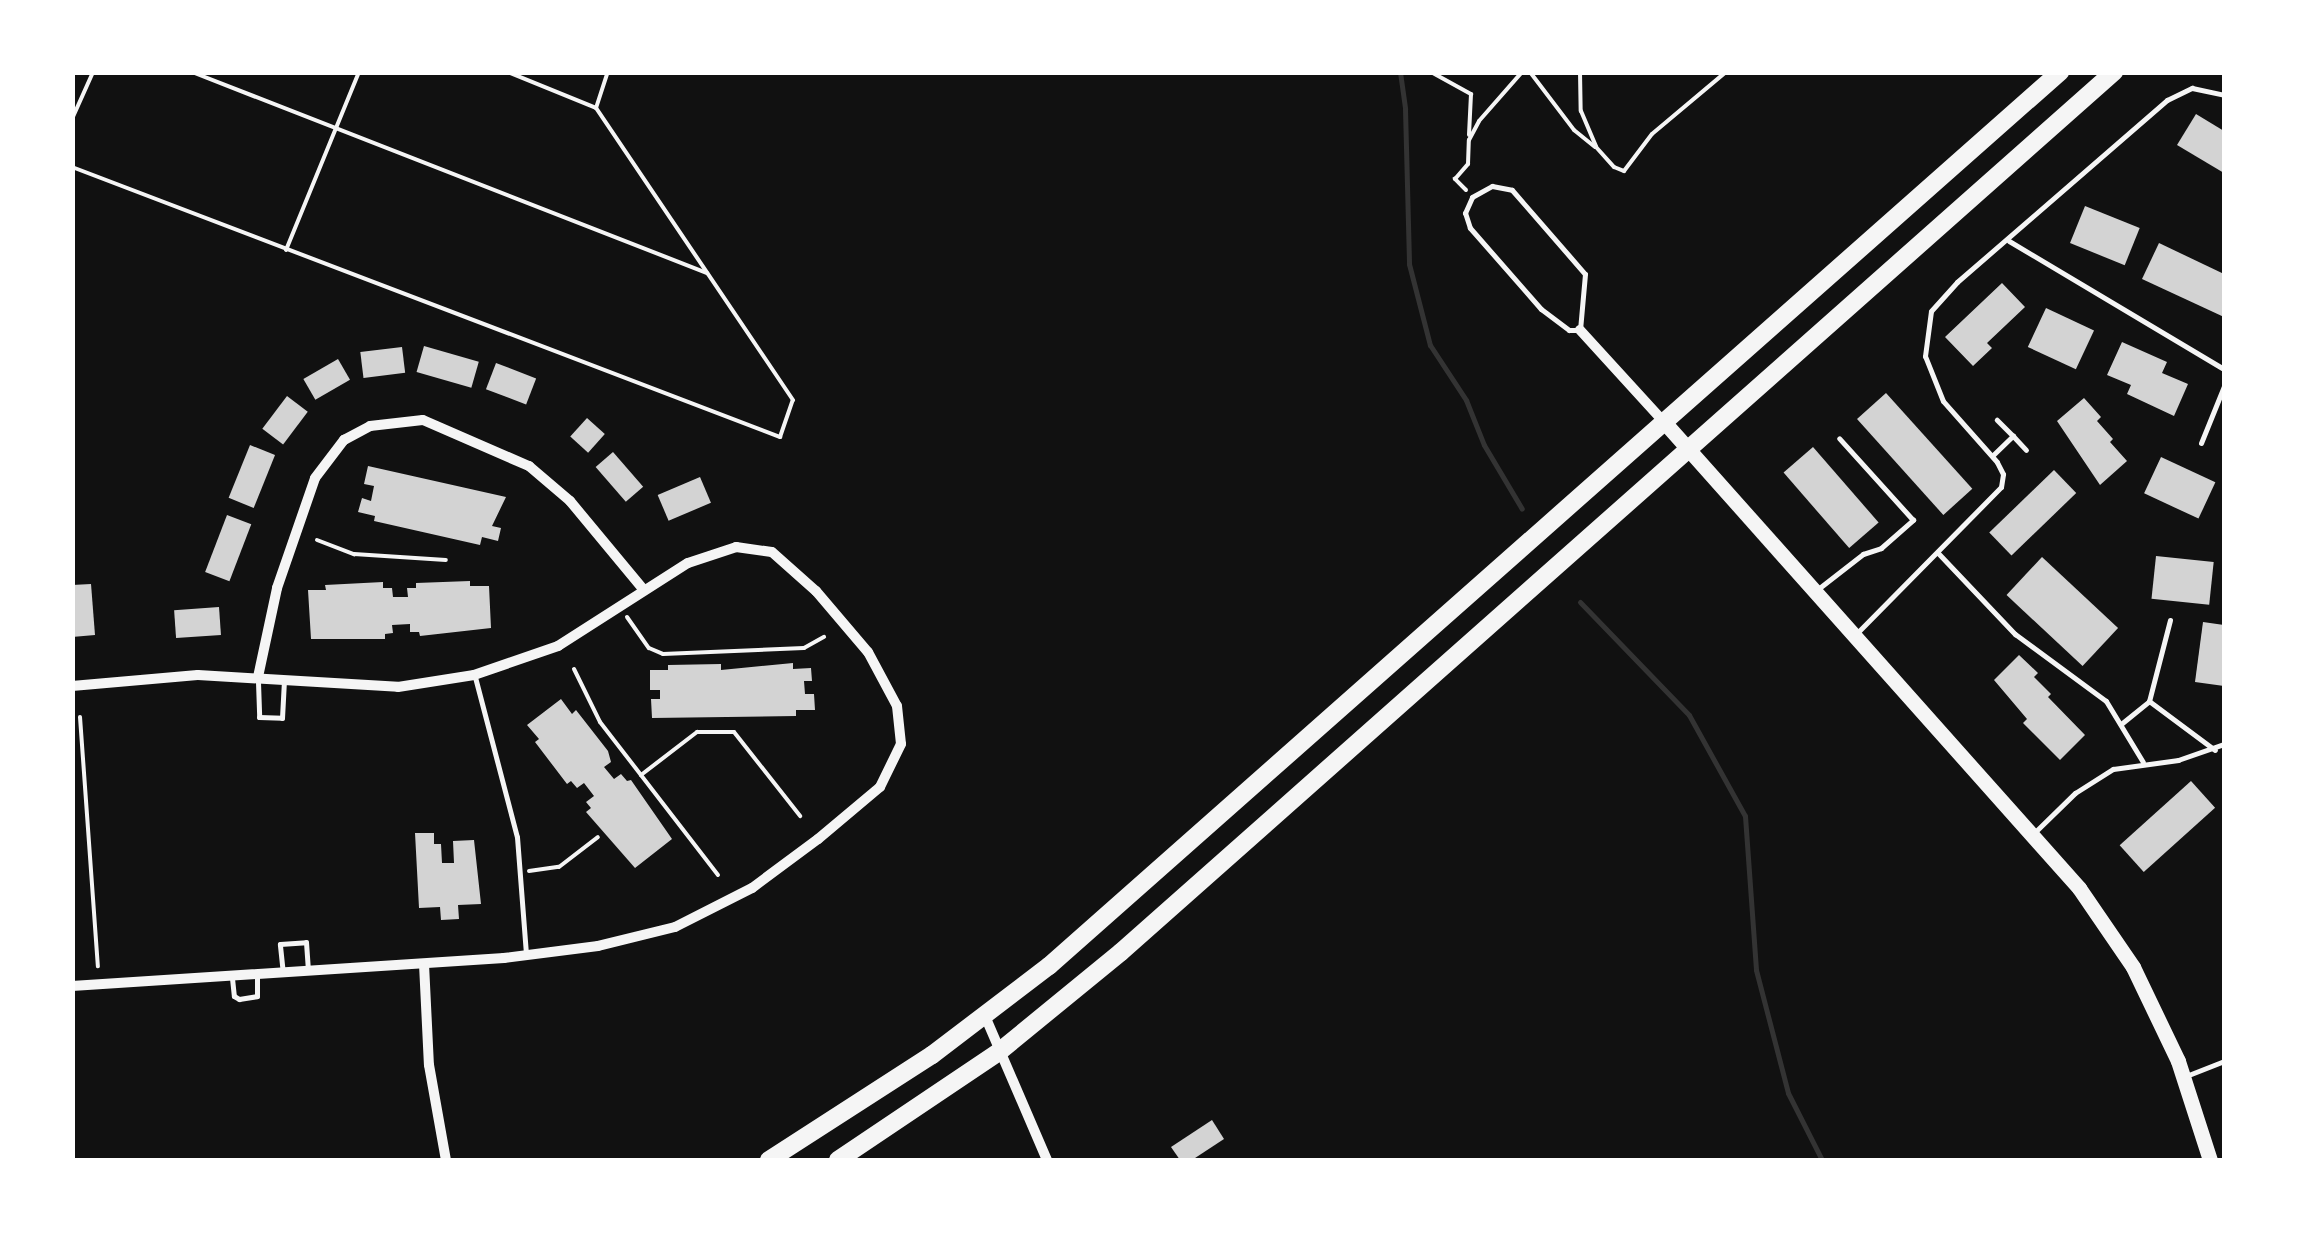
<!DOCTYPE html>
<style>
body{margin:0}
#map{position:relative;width:2297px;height:1233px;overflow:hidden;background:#111;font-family:Helvetica,sans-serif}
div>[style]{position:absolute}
.stream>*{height:5px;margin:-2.5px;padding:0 2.5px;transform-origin:2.5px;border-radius:2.5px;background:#333}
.building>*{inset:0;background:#d3d3d3;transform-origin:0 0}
.path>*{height:4px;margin:-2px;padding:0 2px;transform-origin:2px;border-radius:2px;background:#f5f5f5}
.service>*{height:5px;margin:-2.5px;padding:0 2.5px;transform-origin:2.5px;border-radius:2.5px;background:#f5f5f5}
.minor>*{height:10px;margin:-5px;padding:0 5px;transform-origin:5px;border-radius:5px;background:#f5f5f5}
.secondary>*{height:15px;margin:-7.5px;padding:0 7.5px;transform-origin:7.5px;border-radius:7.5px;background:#f5f5f5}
.trunk>*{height:18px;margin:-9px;padding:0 9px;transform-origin:9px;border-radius:9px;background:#f5f5f5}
span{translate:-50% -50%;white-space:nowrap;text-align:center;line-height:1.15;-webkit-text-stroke:8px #fff;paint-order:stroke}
.frame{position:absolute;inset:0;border:75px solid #fff;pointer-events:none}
</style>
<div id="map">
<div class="stream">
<i style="left:1400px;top:72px;width:37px;rotate:82deg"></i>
<i style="left:1405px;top:109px;width:155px;rotate:88.5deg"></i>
<i style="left:1409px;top:264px;width:84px;rotate:75.5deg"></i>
<i style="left:1430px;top:345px;width:66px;rotate:56.8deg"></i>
<i style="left:1466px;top:400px;width:48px;rotate:68.2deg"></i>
<i style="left:1484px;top:445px;width:74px;rotate:59.3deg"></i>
<i style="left:1580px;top:602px;width:157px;rotate:46deg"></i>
<i style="left:1689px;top:715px;width:115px;rotate:61deg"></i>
<i style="left:1745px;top:816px;width:154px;rotate:85.9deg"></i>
<i style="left:1756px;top:970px;width:127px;rotate:75.4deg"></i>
<i style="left:1788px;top:1093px;width:75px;rotate:63.1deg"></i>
</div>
<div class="building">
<i style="clip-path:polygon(2196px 114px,2224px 131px,2224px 173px,2177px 145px)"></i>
<i style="left:2085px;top:206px;width:59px;height:40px;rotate:22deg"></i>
<i style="clip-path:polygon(2159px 243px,2224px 274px,2224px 317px,2142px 279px)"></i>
<i style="clip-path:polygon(2002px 283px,2025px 307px,1987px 343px,1992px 348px,1973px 366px,1945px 337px)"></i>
<i style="left:2046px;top:308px;width:53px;height:43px;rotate:25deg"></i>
<i style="clip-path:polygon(2122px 342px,2167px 362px,2162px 373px,2188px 384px,2174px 416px,2127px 394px,2131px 385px,2107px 375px)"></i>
<i style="left:424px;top:346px;width:57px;height:27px;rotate:16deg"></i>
<i style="left:402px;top:347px;width:26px;height:42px;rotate:83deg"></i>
<i style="left:338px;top:359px;width:24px;height:40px;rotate:60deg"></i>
<i style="left:496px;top:363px;width:43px;height:28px;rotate:21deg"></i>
<i style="left:1886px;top:393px;width:129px;height:39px;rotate:48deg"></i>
<i style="left:287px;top:396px;width:26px;height:41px;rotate:37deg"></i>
<i style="clip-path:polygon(2084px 398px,2101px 417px,2097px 421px,2113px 439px,2110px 442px,2127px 461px,2100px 485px,2057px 421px)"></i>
<i style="left:587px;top:418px;width:24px;height:25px;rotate:42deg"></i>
<i style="left:250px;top:445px;width:27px;height:57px;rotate:22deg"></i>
<i style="left:1813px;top:447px;width:100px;height:39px;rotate:49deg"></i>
<i style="left:613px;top:452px;width:46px;height:23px;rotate:49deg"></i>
<i style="left:2161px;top:457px;width:60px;height:40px;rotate:25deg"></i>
<i style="clip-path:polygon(368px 466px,506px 497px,492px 526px,501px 528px,498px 541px,482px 537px,480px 545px,374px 521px,375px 516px,358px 512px,362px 498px,371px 501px,374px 486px,364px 484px)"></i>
<i style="left:2054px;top:470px;width:32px;height:90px;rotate:46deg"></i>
<i style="left:700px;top:477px;width:28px;height:46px;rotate:67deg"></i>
<i style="left:227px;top:515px;width:26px;height:61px;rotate:21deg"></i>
<i style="left:2156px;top:556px;width:58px;height:43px;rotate:6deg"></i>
<i style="left:2042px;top:557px;width:104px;height:52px;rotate:43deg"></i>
<i style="clip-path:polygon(470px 581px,470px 586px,489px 586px,491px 628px,420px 636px,419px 632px,410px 632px,410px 624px,392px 625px,393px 633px,385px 634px,385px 639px,311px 639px,308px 590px,326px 590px,325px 585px,383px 582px,383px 588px,392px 588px,393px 597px,408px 597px,407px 588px,416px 588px,416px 583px)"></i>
<i style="clip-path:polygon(91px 584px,95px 635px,72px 637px,72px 585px)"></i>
<i style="left:219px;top:607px;width:28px;height:45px;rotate:86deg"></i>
<i style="clip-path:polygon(2203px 622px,2224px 625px,2224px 686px,2195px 682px)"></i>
<i style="clip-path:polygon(2019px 655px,2038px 673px,2034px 677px,2051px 694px,2048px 697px,2085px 735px,2060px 760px,2023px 723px,2027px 719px,1994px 680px)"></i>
<i style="clip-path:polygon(793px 663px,793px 669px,811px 668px,812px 681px,804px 681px,805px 694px,814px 694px,815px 710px,796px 710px,796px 716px,652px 718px,651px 699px,660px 699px,660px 690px,650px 690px,650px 670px,668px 670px,668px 665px,721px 664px,721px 670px)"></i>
<i style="clip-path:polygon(561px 699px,572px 714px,576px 710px,608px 751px,611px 762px,604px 767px,614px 779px,621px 774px,627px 781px,631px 780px,672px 839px,635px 868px,586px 812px,591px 808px,586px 802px,594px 796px,584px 783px,577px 788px,571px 781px,567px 784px,535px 742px,539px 739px,527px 725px)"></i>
<i style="left:2191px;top:781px;width:36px;height:96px;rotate:48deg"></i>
<i style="clip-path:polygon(415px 833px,434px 833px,434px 844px,441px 844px,442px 863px,454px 863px,453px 841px,474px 840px,481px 904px,458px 905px,459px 919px,441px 920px,440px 907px,419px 908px)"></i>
<i style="clip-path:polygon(1212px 1120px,1224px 1139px,1192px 1160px,1180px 1160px,1171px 1147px)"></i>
</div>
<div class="path">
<i style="left:192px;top:72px;width:553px;rotate:21.32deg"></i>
<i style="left:508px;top:72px;width:95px;rotate:22.2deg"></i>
<i style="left:1431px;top:72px;width:46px;rotate:28.8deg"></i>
<i style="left:1471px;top:94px;width:41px;rotate:92.8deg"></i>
<i style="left:1530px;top:72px;width:73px;rotate:52.8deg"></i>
<i style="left:1574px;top:130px;width:27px;rotate:39deg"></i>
<i style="left:1580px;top:72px;width:39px;rotate:89deg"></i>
<i style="left:1581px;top:111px;width:39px;rotate:67deg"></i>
<i style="left:1596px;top:147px;width:27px;rotate:48deg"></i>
<i style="left:1614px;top:167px;width:11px;rotate:22deg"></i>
<i style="left:1624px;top:171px;width:46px;rotate:-52.9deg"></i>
<i style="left:1652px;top:134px;width:97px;rotate:-40deg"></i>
<i style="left:72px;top:119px;width:51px;rotate:-65.9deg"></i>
<i style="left:72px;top:167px;width:758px;rotate:20.87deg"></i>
<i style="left:780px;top:437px;width:39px;rotate:-71deg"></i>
<i style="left:793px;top:400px;width:352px;rotate:-124deg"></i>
<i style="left:596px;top:108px;width:38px;rotate:-72deg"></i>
<i style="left:1466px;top:190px;width:16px;rotate:-135deg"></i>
<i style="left:1455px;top:179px;width:20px;rotate:-49deg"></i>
<i style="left:1468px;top:164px;width:24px;rotate:-88deg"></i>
<i style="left:1469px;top:140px;width:21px;rotate:-62deg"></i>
<i style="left:1479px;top:121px;width:65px;rotate:-48.7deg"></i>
<i style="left:286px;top:250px;width:192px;rotate:-67.7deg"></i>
<i style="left:317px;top:540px;width:40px;rotate:21deg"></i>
<i style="left:354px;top:554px;width:92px;rotate:3.7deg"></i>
<i style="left:627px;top:617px;width:38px;rotate:55deg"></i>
<i style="left:649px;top:648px;width:15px;rotate:23deg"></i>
<i style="left:663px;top:654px;width:141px;rotate:-2.4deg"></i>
<i style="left:804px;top:648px;width:23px;rotate:-29deg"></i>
<i style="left:574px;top:669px;width:59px;rotate:63.9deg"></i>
<i style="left:600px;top:722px;width:67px;rotate:52.3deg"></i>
<i style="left:80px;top:717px;width:250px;rotate:85.9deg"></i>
<i style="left:529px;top:871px;width:30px;rotate:-8deg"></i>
<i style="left:559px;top:867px;width:49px;rotate:-37.6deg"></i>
<i style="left:718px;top:875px;width:126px;rotate:-127.6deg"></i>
<i style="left:641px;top:775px;width:71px;rotate:-37.5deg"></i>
<i style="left:697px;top:732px;width:37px"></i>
<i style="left:734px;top:732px;width:107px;rotate:51.8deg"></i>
</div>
<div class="service">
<i style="left:1492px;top:186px;width:20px;rotate:11deg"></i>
<i style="left:1512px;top:190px;width:111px;rotate:49deg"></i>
<i style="left:1585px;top:274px;width:56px;rotate:95.1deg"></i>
<i style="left:1580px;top:330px;width:11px;rotate:180deg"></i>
<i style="left:1569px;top:330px;width:35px;rotate:-143deg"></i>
<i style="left:1541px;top:309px;width:108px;rotate:-131.2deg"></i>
<i style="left:1470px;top:228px;width:16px;rotate:-108deg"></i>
<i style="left:1465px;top:213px;width:17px;rotate:-66deg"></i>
<i style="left:1472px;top:197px;width:23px;rotate:-29deg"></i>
<i style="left:2009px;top:241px;width:250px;rotate:30.8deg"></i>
<i style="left:2013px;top:436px;width:19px;rotate:47deg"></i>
<i style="left:2201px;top:443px;width:61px;rotate:-68deg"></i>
<i style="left:1993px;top:455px;width:28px;rotate:-44deg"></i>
<i style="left:2013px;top:436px;width:23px;rotate:-135deg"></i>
<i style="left:1938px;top:553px;width:112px;rotate:46.5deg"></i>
<i style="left:2015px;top:634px;width:113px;rotate:36.4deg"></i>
<i style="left:2106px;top:701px;width:71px;rotate:58.8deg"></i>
<i style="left:1818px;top:589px;width:57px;rotate:-37.9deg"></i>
<i style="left:1863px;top:554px;width:19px;rotate:-18deg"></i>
<i style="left:1881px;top:548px;width:43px;rotate:-41.2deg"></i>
<i style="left:1913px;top:520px;width:110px;rotate:-132.1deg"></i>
<i style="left:2170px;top:620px;width:84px;rotate:104.5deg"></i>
<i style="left:2149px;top:701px;width:82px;rotate:36.6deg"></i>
<i style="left:1857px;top:633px;width:205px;rotate:-45.4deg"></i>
<i style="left:2001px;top:487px;width:13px;rotate:-81deg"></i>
<i style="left:2003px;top:474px;width:13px;rotate:-117deg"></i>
<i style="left:1997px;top:462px;width:81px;rotate:-131.5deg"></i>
<i style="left:1943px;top:401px;width:48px;rotate:-111.8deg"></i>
<i style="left:1925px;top:356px;width:45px;rotate:-82.4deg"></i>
<i style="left:1931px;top:311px;width:39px;rotate:-48deg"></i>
<i style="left:1957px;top:282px;width:278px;rotate:-40.9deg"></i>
<i style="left:2167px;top:100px;width:28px;rotate:-26deg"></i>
<i style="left:2192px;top:88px;width:33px;rotate:12deg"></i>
<i style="left:475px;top:677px;width:165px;rotate:75.3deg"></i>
<i style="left:517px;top:837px;width:118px;rotate:85.6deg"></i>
<i style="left:258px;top:682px;width:35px;rotate:88deg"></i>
<i style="left:259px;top:717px;width:23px;rotate:2deg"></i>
<i style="left:282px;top:718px;width:36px;rotate:-87deg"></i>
<i style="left:2121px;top:724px;width:36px;rotate:-39deg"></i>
<i style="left:2035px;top:832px;width:56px;rotate:-44.3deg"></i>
<i style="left:2075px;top:793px;width:45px;rotate:-32.3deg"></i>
<i style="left:2113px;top:769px;width:66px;rotate:-7.9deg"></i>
<i style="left:2178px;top:760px;width:49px;rotate:-19.2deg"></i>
<i style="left:283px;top:974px;width:30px;rotate:-96deg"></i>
<i style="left:280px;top:944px;width:26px;rotate:-4deg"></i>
<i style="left:306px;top:942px;width:28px;rotate:86deg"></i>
<i style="left:232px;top:978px;width:18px;rotate:84deg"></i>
<i style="left:234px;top:996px;width:6px;rotate:31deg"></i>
<i style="left:239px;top:999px;width:18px;rotate:-9deg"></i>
<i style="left:257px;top:996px;width:19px;rotate:-90deg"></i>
<i style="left:2186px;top:1076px;width:41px;rotate:-21.5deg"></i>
</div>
<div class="minor">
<i style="left:1580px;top:330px;width:126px;rotate:47.6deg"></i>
<i style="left:258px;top:677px;width:91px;rotate:-77.9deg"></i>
<i style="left:277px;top:588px;width:116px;rotate:-70.9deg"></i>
<i style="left:315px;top:478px;width:48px;rotate:-52.7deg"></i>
<i style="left:344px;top:440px;width:30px;rotate:-28deg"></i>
<i style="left:370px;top:426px;width:53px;rotate:-6.5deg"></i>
<i style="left:423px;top:420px;width:116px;rotate:23.5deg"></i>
<i style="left:529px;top:466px;width:54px;rotate:40.5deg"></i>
<i style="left:570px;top:501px;width:114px;rotate:50.3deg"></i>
<i style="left:72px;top:686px;width:126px;rotate:-5deg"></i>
<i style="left:198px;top:675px;width:200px;rotate:3.4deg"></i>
<i style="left:398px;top:687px;width:77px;rotate:-9deg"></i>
<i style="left:474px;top:675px;width:89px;rotate:-19deg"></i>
<i style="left:558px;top:646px;width:154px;rotate:-32.6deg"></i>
<i style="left:688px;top:563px;width:51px;rotate:-18.4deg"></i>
<i style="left:736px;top:547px;width:36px;rotate:8deg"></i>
<i style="left:772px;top:552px;width:59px;rotate:41.6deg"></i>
<i style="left:816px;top:591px;width:80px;rotate:49.6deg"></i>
<i style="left:868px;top:652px;width:61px;rotate:61.8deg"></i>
<i style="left:897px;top:706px;width:38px;rotate:84deg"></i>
<i style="left:901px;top:744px;width:48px;rotate:116deg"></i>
<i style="left:880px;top:787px;width:81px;rotate:140deg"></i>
<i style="left:818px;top:839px;width:82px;rotate:143.4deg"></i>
<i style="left:752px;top:888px;width:86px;rotate:153.1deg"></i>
<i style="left:675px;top:927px;width:79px;rotate:166.1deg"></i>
<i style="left:598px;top:946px;width:95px;rotate:172.7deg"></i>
<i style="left:504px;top:958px;width:433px;rotate:176.3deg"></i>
<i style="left:424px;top:964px;width:101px;rotate:87.2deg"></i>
<i style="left:429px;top:1065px;width:97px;rotate:79.9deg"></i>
<i style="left:985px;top:1016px;width:157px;rotate:66.7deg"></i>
</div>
<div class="secondary">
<i style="left:1665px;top:423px;width:623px;rotate:48.32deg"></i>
<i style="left:2079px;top:888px;width:96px;rotate:55.6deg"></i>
<i style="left:2133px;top:967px;width:104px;rotate:64.4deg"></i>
<i style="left:2178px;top:1061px;width:104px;rotate:72.1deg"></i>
</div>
<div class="trunk">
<i style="left:769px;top:1160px;width:194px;rotate:-32.8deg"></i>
<i style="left:932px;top:1055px;width:147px;rotate:-37.3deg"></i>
<i style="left:1049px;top:966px;width:1350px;rotate:-41.49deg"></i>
<i style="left:838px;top:1160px;width:195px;rotate:-33.9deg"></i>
<i style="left:1000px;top:1051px;width:156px;rotate:-39.3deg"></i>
<i style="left:1121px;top:952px;width:1327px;rotate:-41.55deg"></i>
</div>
<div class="frame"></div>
</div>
